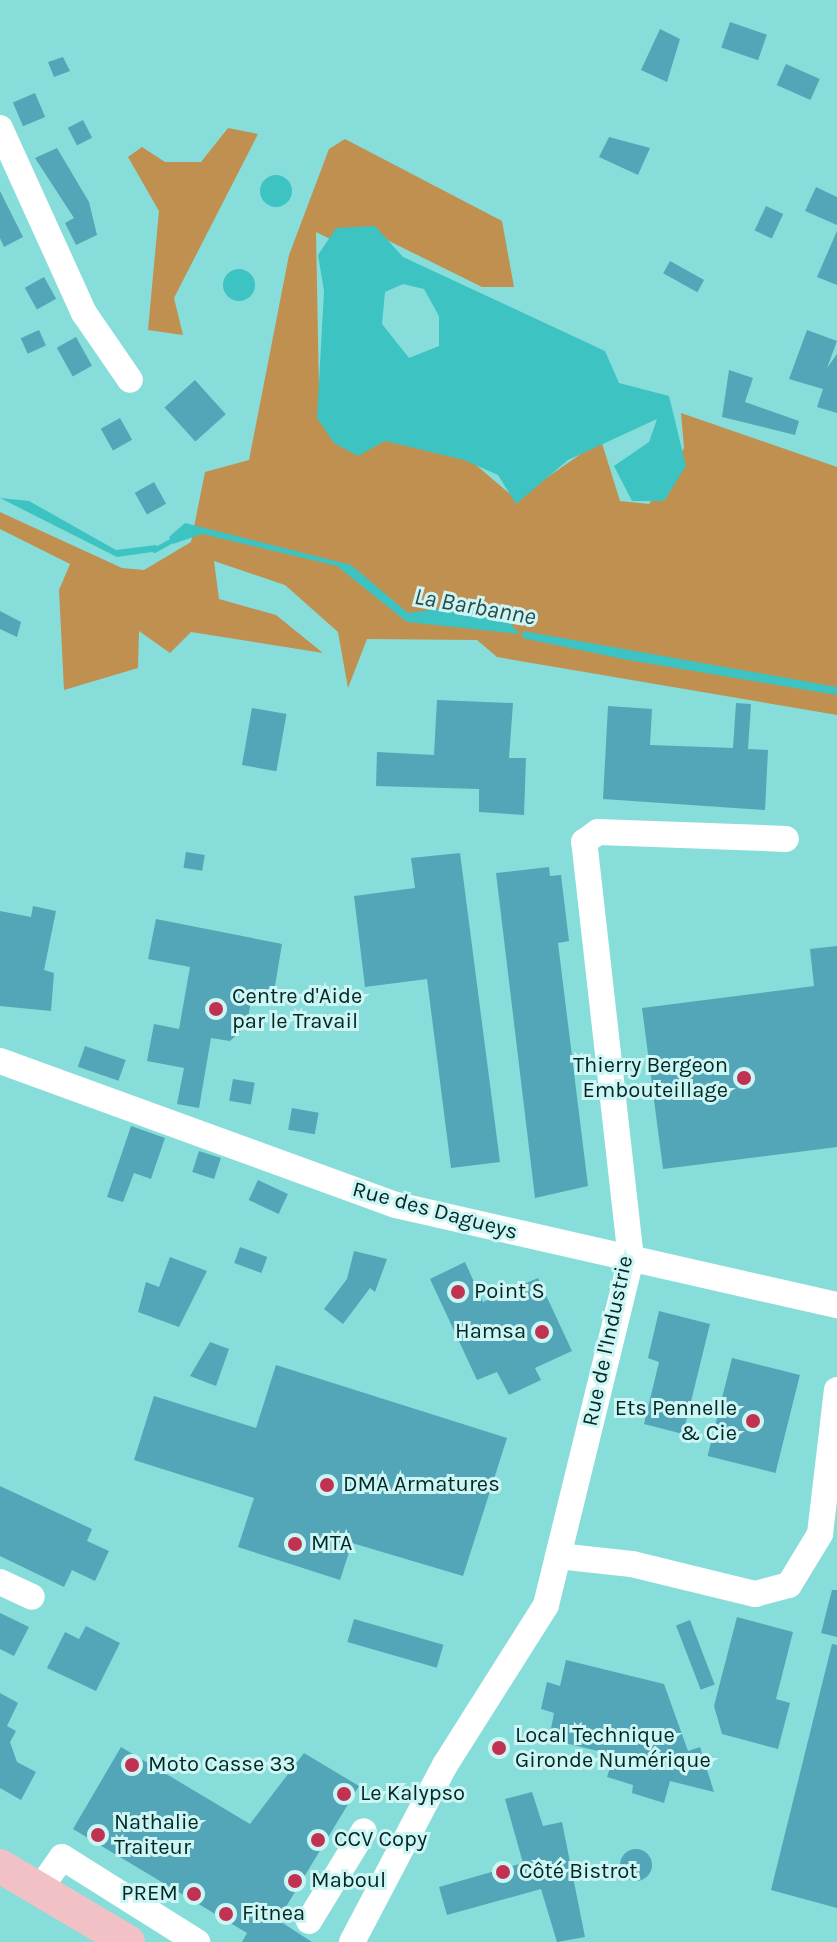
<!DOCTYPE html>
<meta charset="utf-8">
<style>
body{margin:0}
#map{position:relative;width:837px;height:1942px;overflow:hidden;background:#87ddda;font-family:Karla,sans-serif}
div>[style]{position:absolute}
.green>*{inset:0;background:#bf9050}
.water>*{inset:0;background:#3dc4c2}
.round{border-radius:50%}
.stream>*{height:5px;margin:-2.5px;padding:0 2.5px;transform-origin:2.5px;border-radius:2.5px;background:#3dc4c2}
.building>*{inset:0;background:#53a6b7;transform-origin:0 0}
.minor>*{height:26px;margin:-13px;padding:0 13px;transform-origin:13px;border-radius:13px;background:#fff}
.major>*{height:34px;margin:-17px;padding:0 17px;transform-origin:17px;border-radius:17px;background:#f2c1c5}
.dots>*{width:22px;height:22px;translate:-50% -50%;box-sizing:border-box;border:4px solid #cdf5f4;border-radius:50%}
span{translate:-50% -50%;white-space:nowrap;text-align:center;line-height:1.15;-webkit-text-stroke:6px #cdf5f4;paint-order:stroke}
.poi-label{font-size:22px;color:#012727}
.left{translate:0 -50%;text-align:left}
.right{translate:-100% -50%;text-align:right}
.street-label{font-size:22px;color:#012727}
.water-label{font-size:24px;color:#2d4a49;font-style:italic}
</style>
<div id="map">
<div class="green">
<i style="clip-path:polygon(228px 128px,258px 134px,174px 298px,183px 335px,148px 330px,159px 211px,128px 157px,142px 147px,165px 162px,201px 162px)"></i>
<i style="clip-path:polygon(345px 139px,502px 221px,514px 287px,482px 287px,385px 239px,361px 254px,316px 232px,319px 390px,443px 437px,516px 499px,601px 440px,620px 501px,649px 504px,684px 448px,681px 413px,837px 467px,837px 715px,497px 657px,477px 640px,367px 639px,348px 688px,338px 632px,285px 585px,214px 561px,219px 599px,276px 615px,323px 653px,191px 632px,170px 653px,139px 631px,138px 668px,64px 690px,59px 590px,70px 564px,0 529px,0 512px,122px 568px,144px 570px,191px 542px,205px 472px,249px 460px,289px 255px,329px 149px)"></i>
</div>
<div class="water">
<i class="round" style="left:260px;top:175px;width:32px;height:32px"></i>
<i style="clip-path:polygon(evenodd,375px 226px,403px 257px,605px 351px,619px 383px,669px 396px,686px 466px,664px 501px,632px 501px,614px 466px,649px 442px,657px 419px,568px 460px,516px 504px,498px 475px,464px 460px,385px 441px,358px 456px,334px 443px,317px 418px,324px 291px,318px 255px,336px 228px,375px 226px,403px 284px,424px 289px,439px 316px,439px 346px,409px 358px,382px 324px,385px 292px,403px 284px)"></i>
<i class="round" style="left:223px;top:269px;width:32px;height:32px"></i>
<i style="clip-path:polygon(0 498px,29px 501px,116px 550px,156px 545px,159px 551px,117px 557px)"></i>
<i style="clip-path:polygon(185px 523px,351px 565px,408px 613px,462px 605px,507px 620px,520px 634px,407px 622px,337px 566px,202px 534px,173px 544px,169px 537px)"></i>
<i style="clip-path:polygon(523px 631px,837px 687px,837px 695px,628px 660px,522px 638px)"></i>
</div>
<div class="stream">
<i style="left:154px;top:550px;width:26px;rotate:-29deg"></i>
</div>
<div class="building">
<i style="left:730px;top:22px;width:39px;height:27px;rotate:19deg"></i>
<i style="clip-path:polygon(660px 29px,680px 39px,667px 82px,641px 70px)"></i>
<i style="clip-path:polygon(63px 57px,70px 71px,54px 77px,48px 62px)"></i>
<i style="left:786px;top:64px;width:37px;height:23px;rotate:24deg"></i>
<i style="left:35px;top:93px;width:26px;height:24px;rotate:67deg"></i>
<i style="left:83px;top:120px;width:20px;height:17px;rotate:63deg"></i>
<i style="clip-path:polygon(609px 137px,650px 148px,638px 175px,599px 157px)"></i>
<i style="clip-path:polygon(57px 148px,89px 202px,97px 235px,76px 245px,65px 223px,74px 218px,35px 158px)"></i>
<i style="clip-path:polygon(816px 187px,837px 197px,837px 225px,805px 211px)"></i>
<i style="clip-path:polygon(0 191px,23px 237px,4px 247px,0 238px)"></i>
<i style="left:766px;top:206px;width:19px;height:27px;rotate:25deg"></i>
<i style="clip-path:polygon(837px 231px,837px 285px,817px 277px)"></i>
<i style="left:670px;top:261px;width:39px;height:14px;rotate:29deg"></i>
<i style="left:44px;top:277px;width:25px;height:22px;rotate:61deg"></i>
<i style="left:39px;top:330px;width:17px;height:20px;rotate:66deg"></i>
<i style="clip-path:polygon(807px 330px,837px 341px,827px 368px,837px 354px,837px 413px,817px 407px,823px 389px,789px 379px)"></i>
<i style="left:76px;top:337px;width:33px;height:22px;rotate:61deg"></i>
<i style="clip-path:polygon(729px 370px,753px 378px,745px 402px,799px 421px,795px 435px,722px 417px)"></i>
<i style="left:195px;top:380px;width:46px;height:41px;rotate:48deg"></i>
<i style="left:120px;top:418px;width:25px;height:22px;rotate:61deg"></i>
<i style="left:154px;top:482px;width:25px;height:22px;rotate:61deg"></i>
<i style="clip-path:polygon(0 611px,21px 622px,17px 637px,0 629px)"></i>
<i style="clip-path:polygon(437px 700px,513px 703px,509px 758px,526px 758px,524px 815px,479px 812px,479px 789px,376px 786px,377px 752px,434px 755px)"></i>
<i style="clip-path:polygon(736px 703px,751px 704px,748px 749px,768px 750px,765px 810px,603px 799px,608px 706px,652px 709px,650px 745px,733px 748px)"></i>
<i style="left:252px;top:708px;width:35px;height:58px;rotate:10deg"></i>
<i style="left:186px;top:852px;width:19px;height:16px;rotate:9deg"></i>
<i style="clip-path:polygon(460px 853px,500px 1162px,451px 1168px,427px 979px,365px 987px,354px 896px,415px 888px,411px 858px)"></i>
<i style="clip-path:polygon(549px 867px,550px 876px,561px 875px,569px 941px,558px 943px,588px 1186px,535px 1198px,496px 873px)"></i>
<i style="clip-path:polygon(33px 906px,56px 911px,44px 970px,54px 973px,51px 1011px,0 1006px,0 911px,31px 917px)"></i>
<i style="clip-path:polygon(156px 919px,282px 944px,273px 998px,252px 994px,247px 1025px,230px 1041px,211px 1038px,199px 1108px,177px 1104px,184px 1068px,147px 1061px,154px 1024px,179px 1029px,190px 967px,148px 959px)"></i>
<i style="clip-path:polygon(837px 946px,837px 1147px,663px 1169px,642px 1008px,814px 986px,810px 949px)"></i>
<i style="left:85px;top:1046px;width:43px;height:22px;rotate:19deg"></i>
<i style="left:233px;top:1079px;width:22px;height:22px;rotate:10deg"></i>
<i style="left:292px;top:1108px;width:27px;height:22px;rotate:10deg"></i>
<i style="clip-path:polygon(131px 1126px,165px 1138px,151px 1179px,134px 1173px,123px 1202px,107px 1197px)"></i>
<i style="left:199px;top:1151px;width:23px;height:22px;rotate:18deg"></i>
<i style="left:258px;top:1180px;width:33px;height:22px;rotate:25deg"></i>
<i style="left:240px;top:1247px;width:29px;height:17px;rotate:20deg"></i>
<i style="clip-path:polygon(354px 1251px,387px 1259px,375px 1292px,370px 1288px,343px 1324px,324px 1309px,347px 1279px)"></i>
<i style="clip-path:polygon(170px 1257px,207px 1271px,179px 1327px,138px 1312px,146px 1282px,159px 1287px)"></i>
<i style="clip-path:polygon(465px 1262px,483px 1302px,538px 1278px,572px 1351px,535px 1368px,541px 1380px,509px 1395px,497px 1372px,477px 1380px,430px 1279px)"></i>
<i style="clip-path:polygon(659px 1311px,710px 1324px,683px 1434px,644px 1424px,659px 1362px,648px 1358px)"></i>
<i style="clip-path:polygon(210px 1342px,229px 1349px,216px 1386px,190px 1376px)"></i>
<i style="left:732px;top:1358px;width:70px;height:101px;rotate:14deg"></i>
<i style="clip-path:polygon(276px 1365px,507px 1438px,463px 1576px,352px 1543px,340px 1580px,238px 1547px,254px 1498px,134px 1460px,154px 1396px,256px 1428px)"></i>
<i style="clip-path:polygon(0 1486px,92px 1529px,87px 1541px,109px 1551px,95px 1581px,72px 1570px,64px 1587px,0 1556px)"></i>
<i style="clip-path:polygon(832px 1590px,837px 1590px,837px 1637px,821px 1633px)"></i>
<i style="clip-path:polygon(0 1613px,29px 1627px,14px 1656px,0 1649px)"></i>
<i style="clip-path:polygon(737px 1617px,793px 1632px,776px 1699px,790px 1703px,778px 1749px,722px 1734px,714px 1706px)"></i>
<i style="left:354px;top:1619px;width:93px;height:24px;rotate:16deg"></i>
<i style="left:690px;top:1620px;width:69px;height:15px;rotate:69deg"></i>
<i style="clip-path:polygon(86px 1626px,120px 1643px,96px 1691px,47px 1668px,65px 1632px,79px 1639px)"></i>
<i style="clip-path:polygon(832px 1644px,837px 1645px,837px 1908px,771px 1890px)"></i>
<i style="clip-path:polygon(566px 1660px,664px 1684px,688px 1751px,700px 1747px,714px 1792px,670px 1781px,664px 1803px,632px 1793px,633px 1785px,607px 1777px,614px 1755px,549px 1739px,554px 1713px,541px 1709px,547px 1682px,560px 1686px)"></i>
<i style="clip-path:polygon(0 1693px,18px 1703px,7px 1726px,16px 1731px,10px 1742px,17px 1762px,36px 1772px,21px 1800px,0 1788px)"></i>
<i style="clip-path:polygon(121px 1747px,250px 1824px,304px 1753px,359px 1786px,278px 1920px,312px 1942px,242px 1942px,247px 1933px,73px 1829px)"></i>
<i style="clip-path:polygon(532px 1792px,543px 1826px,562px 1822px,585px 1937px,557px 1942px,541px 1889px,447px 1915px,439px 1887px,523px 1863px,505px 1799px)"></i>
<i class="round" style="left:620px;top:1849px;width:32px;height:32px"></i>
</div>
<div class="minor">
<i style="left:0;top:128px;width:203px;rotate:65.6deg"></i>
<i style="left:84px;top:313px;width:81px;rotate:55.5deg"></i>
<i style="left:0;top:1061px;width:421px;rotate:20deg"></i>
<i style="left:396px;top:1205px;width:452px;rotate:12.8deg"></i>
<i style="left:558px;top:1556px;width:74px;rotate:6.2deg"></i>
<i style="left:632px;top:1564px;width:127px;rotate:13.7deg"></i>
<i style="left:755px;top:1594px;width:35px;rotate:-15deg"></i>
<i style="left:789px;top:1585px;width:60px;rotate:-58.7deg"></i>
<i style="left:820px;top:1534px;width:145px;rotate:-83.3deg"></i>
<i style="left:0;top:1582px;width:35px;rotate:25deg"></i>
<i style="left:39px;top:1890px;width:40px;rotate:-55.1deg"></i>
<i style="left:62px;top:1857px;width:160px;rotate:32.2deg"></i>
<i style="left:309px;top:1921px;width:105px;rotate:-58.6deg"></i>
<i style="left:352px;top:1942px;width:200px;rotate:-62.3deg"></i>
<i style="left:445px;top:1765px;width:189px;rotate:-57.7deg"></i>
<i style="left:546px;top:1605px;width:356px;rotate:-76.2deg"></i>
<i style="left:631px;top:1259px;width:420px;rotate:-96.4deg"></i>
<i style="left:584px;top:842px;width:17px;rotate:-36deg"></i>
<i style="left:598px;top:832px;width:188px;rotate:2.1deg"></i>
</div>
<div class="major">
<i style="left:0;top:1866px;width:149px;rotate:30.7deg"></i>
</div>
<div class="dots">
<i style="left:216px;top:1009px;background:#c13151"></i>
<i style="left:744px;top:1078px;background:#c13151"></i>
<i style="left:458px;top:1292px;background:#c13151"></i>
<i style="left:542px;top:1332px;background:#c13151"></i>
<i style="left:753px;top:1421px;background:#c13151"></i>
<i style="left:327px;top:1485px;background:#c13151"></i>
<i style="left:295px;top:1544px;background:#c13151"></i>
<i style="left:499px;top:1748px;background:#c13151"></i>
<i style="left:132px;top:1765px;background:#c13151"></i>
<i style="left:344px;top:1794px;background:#c13151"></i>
<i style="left:98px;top:1835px;background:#c13151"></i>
<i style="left:318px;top:1840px;background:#c13151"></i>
<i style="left:503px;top:1872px;background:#c13151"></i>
<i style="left:295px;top:1881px;background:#c13151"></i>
<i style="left:194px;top:1894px;background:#c13151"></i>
<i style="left:226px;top:1914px;background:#c13151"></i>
</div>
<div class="poi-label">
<span class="left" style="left:232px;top:1009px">Centre d'Aide<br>par le Travail</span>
<span class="right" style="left:728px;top:1078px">Thierry Bergeon<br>Embouteillage</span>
<span class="left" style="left:474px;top:1292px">Point S</span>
<span class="right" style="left:526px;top:1332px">Hamsa</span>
<span class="right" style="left:737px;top:1421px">Ets Pennelle<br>&amp; Cie</span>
<span class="left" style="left:343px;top:1485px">DMA Armatures</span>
<span class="left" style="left:311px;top:1544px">MTA</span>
<span class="left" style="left:515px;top:1748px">Local Technique<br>Gironde Numérique</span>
<span class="left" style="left:148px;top:1765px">Moto Casse 33</span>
<span class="left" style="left:360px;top:1794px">Le Kalypso</span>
<span class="left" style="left:114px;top:1835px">Nathalie<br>Traiteur</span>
<span class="left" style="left:334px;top:1840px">CCV Copy</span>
<span class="left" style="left:519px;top:1872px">Côté Bistrot</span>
<span class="left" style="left:311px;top:1881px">Maboul</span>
<span class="right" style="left:178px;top:1894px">PREM</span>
<span class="left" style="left:242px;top:1914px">Fitnea</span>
</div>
<div class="street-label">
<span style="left:435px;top:1211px;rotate:15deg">Rue des Dagueys</span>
<span style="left:608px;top:1341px;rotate:-78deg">Rue de l'Industrie</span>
</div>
<div class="water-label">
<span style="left:475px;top:607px;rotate:10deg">La Barbanne</span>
</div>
</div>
